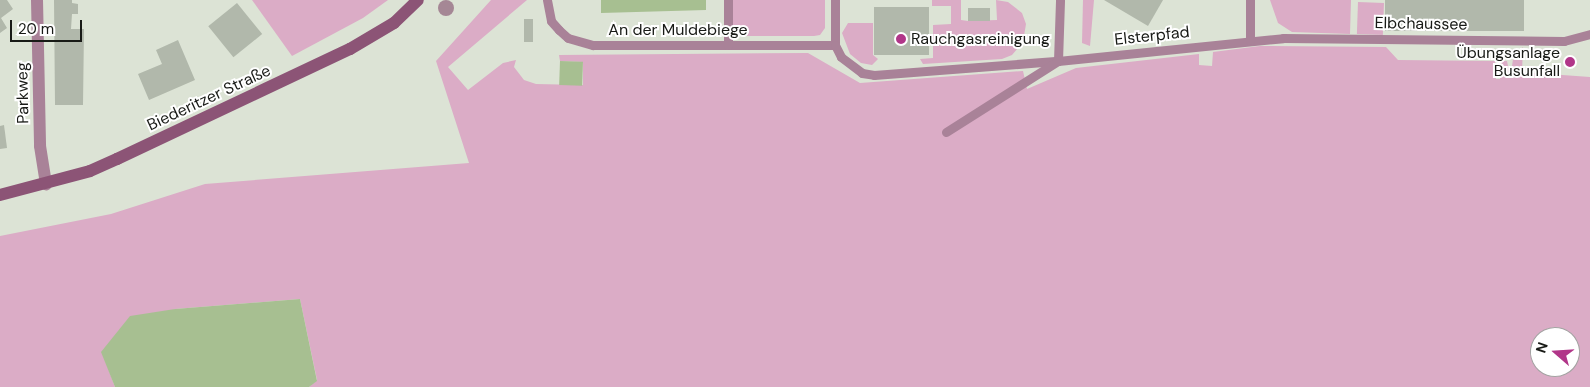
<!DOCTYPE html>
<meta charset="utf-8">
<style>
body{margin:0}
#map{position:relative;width:1590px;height:387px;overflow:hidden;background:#dce3d5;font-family:"DM Sans",sans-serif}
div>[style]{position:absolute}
.green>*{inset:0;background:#dbacc6;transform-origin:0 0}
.water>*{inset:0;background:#a7bf91;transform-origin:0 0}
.building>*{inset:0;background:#b1b8ab;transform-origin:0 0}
.lane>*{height:9px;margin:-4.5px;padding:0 4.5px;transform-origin:4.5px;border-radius:4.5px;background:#a98298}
.street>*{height:12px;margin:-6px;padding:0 6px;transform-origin:6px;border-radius:6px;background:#a98298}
.secondary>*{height:12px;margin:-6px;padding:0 6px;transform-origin:6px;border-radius:6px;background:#8c5476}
.trees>*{width:16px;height:16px;margin:-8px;border-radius:50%;background:#a58795}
.dots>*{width:14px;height:14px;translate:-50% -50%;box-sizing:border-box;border:2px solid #fff;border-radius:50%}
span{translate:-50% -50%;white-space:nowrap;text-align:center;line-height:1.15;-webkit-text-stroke:4px #fff;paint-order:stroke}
.street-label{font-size:16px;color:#181a16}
.poi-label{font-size:16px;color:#181a16}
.left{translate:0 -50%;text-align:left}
.right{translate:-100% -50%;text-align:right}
.north{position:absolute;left:1530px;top:327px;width:50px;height:50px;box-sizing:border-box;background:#fff;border:1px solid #a3a3a2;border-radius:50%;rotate:289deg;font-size:14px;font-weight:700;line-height:20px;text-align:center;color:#181a16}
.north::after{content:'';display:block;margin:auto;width:18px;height:22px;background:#b13689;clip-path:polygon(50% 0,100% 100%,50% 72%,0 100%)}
.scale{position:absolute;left:10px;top:20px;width:72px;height:22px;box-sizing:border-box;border:2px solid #181a16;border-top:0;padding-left:6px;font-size:15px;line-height:18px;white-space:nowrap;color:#181a16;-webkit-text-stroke:4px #fff;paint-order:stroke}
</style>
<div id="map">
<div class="green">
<i style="clip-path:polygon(252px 0,388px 0,363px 18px,292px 56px)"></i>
<i style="clip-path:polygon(evenodd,491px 0,527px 0,448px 67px,468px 90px,503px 63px,516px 60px,514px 67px,524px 80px,536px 84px,583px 85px,583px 62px,560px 61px,559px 55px,808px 53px,860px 83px,1023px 71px,1027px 89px,1076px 68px,1199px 54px,1199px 65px,1212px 66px,1213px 52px,1260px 46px,1386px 47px,1398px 60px,1495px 61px,1496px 79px,1500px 79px,1501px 61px,1507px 61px,1508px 66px,1512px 66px,1513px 59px,1523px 47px,1522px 72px,1590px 77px,1590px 387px,309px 387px,317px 380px,300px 299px,175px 309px,102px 352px,115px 387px,0 387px,0 236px,111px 214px,205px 184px,469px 163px,436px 61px,491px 0,1540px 337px,1570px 337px,1570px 367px,1540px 367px,1540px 337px)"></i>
<i style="clip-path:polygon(732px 0,825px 0,825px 28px,820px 35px,814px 36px,739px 36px,732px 26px)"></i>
<i style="clip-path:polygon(932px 0,961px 0,961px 20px,968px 21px,997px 20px,996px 0,1008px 2px,1022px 13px,1026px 24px,1023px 42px,1012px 55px,1002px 59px,923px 64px,920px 59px,933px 58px,933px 25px,951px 24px,951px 6px,932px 6px)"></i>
<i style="clip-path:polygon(1083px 0,1094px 0,1090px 46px,1082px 43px)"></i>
<i style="clip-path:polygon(1270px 0,1351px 0,1350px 34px,1292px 32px,1278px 23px)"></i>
<i style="left:1358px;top:2px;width:26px;height:32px;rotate:2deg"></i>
<i style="clip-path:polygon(848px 23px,873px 23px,873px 55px,878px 59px,872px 65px,861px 63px,850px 54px,842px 33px)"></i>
</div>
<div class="water">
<i style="clip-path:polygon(601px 0,706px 0,706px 10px,601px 13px)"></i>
<i style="left:560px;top:61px;width:23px;height:24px;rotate:2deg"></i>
<i style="clip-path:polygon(300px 299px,317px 381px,309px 387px,115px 387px,101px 352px,130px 316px,175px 309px)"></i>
</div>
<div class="building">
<i style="clip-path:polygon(0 0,7px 0,13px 9px,1px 18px,7px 28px,0 33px)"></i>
<i style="clip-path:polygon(54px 0,72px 0,72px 3px,78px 4px,78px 14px,72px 14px,71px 29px,84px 29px,83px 105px,55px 105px)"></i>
<i style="clip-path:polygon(1104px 0,1163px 0,1148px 26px)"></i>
<i style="left:1385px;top:0;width:139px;height:31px"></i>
<i style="left:237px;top:3px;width:40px;height:37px;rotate:51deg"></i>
<i style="left:874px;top:7px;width:55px;height:48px"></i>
<i style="left:968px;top:8px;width:22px;height:13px"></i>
<i style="left:524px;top:19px;width:9px;height:23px"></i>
<i style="clip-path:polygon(178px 40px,195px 80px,149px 100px,138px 74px,162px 64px,156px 50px)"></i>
<i style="clip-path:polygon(4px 125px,7px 148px,0 149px,0 126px)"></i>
</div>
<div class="lane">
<i style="left:547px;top:0;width:21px;rotate:79deg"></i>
<i style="left:551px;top:21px;width:12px;rotate:48deg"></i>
<i style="left:559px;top:30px;width:12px;rotate:42deg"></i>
<i style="left:568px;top:38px;width:26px;rotate:16deg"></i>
<i style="left:593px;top:45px;width:242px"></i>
<i style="left:728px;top:0;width:45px;rotate:90deg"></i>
<i style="left:835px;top:0;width:45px;rotate:90deg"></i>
<i style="left:835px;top:45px;width:13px;rotate:63deg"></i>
<i style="left:841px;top:57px;width:26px;rotate:37deg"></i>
<i style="left:862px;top:73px;width:12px;rotate:9deg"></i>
<i style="left:874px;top:75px;width:185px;rotate:-4.4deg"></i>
<i style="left:1058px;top:61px;width:226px;rotate:-5.8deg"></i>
<i style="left:1283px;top:38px;width:281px;rotate:0.6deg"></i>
<i style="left:1564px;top:41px;width:27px;rotate:-15deg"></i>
<i style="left:1250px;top:40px;width:40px;rotate:-90deg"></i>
<i style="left:1058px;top:61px;width:61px;rotate:-88.1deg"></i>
<i style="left:946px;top:132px;width:133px;rotate:-32.4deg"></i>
</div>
<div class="street">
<i style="left:37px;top:0;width:146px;rotate:88.8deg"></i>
<i style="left:40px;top:146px;width:39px;rotate:81deg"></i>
</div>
<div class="secondary">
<i style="left:0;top:195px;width:93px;rotate:-14.9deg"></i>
<i style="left:90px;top:171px;width:30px;rotate:-24deg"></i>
<i style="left:117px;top:159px;width:258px;rotate:-25.3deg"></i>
<i style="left:350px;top:49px;width:51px;rotate:-30.6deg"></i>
<i style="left:394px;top:23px;width:33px;rotate:-44deg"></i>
</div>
<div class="trees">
<i style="left:446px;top:8px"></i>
</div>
<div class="dots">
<i style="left:901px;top:39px;background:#b13689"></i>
<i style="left:1570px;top:62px;background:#b13689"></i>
</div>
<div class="street-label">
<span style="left:1421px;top:24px;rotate:1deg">Elbchaussee</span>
<span style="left:678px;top:30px">An der Muldebiege</span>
<span style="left:1152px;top:36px;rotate:-6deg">Elsterpfad</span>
<span style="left:23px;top:93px;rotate:-91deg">Parkweg</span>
<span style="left:209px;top:98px;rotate:-25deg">Biederitzer Straße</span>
</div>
<div class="poi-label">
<span class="left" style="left:911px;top:39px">Rauchgasreinigung</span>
<span class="right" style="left:1560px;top:62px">Übungsanlage<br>Busunfall</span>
</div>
<div class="north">N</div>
<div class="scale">20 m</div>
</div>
